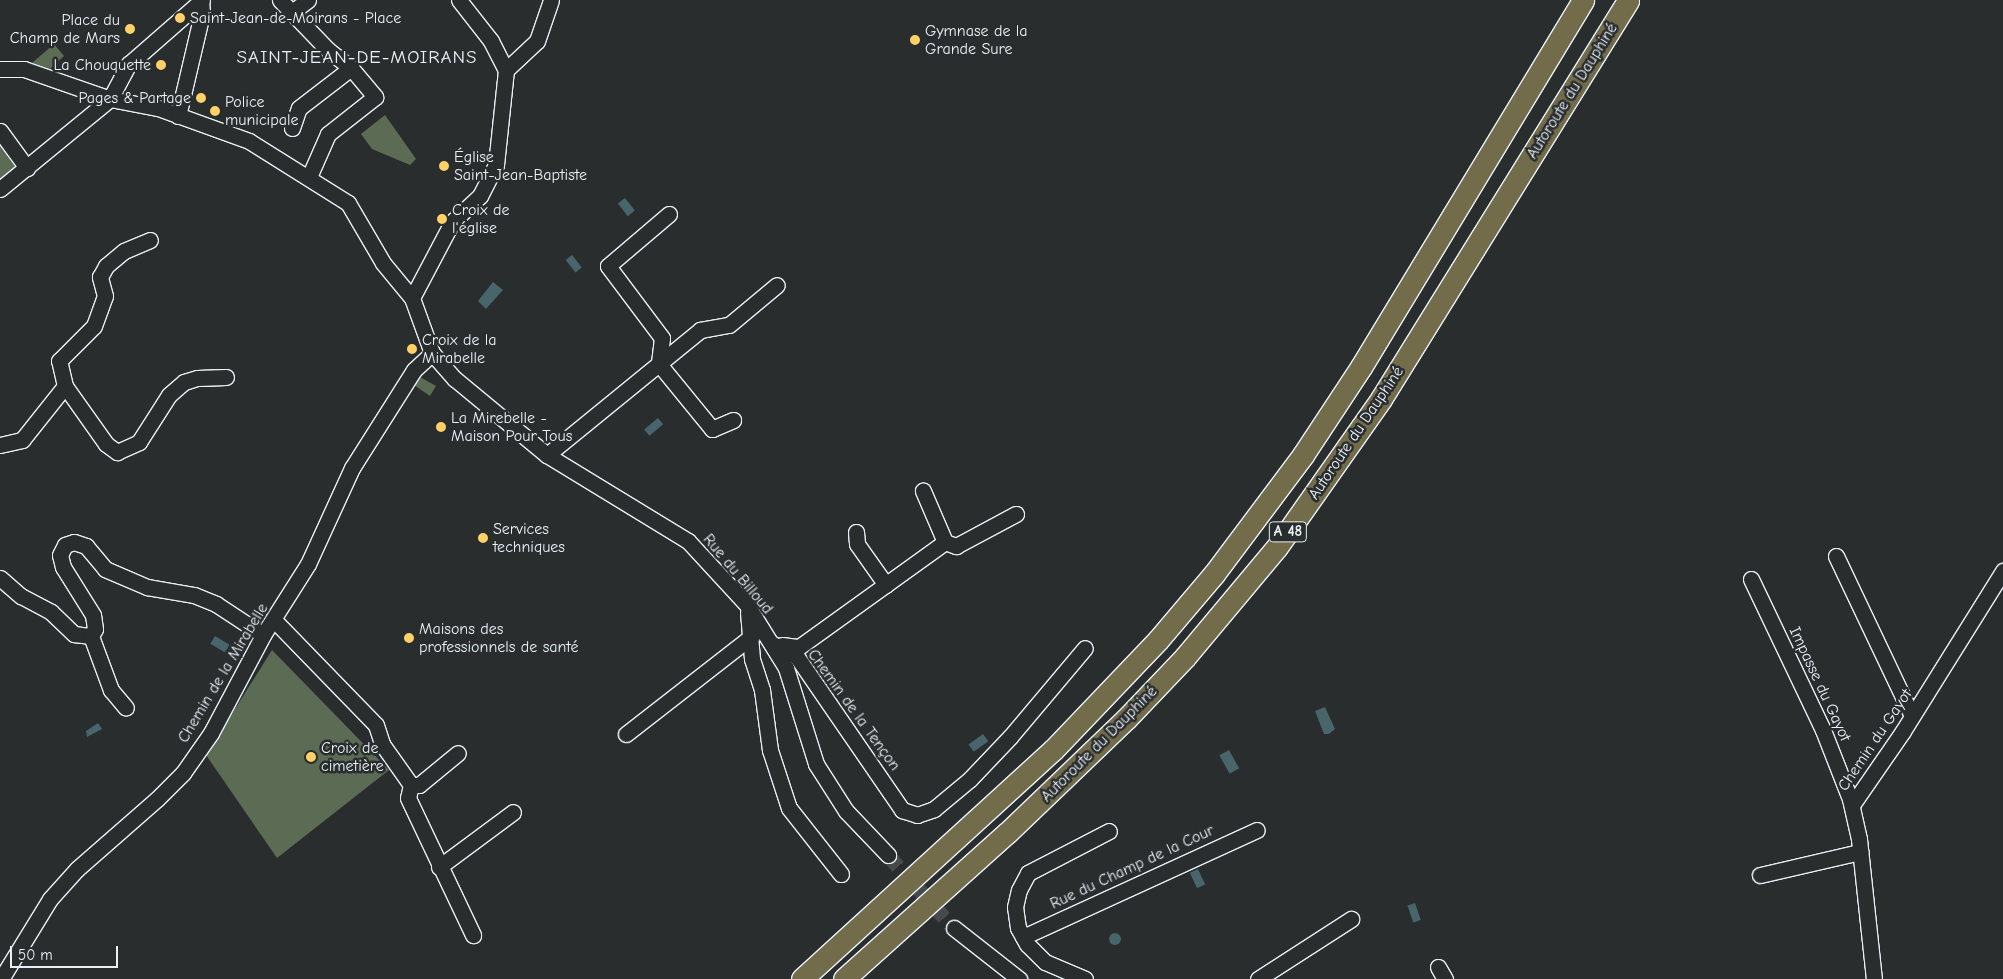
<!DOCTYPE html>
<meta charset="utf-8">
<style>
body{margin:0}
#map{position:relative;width:2003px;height:979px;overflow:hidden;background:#2a2d2e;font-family:"Comic Neue",sans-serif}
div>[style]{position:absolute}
.green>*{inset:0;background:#5c6b53}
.water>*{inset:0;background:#47656b;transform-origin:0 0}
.round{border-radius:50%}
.minor-tunnel>*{height:15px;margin-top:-7.5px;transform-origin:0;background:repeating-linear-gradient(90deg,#464a4c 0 15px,transparent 0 23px)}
.roads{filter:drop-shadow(1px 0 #e8f1f8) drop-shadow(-1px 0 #e8f1f8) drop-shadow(0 1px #e8f1f8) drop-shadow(0 -1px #e8f1f8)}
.minor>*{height:15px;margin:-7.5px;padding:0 7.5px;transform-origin:7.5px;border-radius:7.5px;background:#2a2d2e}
.highway>*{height:21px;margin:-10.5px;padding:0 10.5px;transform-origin:10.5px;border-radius:10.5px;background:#736c4b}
.dots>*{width:14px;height:14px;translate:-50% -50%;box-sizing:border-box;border:2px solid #2a2d2e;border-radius:50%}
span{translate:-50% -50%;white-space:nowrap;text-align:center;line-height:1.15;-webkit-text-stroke:5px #2a2d2e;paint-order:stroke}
.shield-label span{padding:1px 4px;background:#2a2d2e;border:1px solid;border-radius:4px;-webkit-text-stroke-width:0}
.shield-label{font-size:15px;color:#e8f1f8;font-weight:700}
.poi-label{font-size:16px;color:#e8f1f8}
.left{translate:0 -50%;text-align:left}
.right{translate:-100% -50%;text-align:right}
.street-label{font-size:16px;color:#e8f1f8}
.quarter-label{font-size:19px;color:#e8f1f8;letter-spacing:1px}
.scale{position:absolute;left:10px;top:946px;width:108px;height:22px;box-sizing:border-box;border:2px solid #e8f1f8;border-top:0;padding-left:6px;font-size:15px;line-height:18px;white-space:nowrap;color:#e8f1f8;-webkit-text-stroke:4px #2a2d2e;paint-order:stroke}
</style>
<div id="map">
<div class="green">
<i style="clip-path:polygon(54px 44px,64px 56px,50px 69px,32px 63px)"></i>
<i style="clip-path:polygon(385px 115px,416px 159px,410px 165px,372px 149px,361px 134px)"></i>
<i style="clip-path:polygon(0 145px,17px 170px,0 183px)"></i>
<i style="clip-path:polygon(420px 377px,436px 386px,430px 396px,414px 385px)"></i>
<i style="clip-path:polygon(272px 650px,389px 770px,277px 858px,206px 755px)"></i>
</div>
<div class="water">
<i style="left:625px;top:198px;width:16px;height:9px;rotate:52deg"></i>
<i style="left:572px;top:255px;width:16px;height:8px;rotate:52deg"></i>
<i style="clip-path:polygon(493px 282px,503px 290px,486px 309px,478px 301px)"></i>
<i style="left:658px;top:418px;width:8px;height:18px;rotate:50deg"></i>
<i style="left:215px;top:636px;width:17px;height:9px;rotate:31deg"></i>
<i style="clip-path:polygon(1325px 707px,1335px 729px,1329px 734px,1324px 734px,1315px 711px)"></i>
<i style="clip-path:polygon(98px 723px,102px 729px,87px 737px,86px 731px)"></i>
<i style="left:983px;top:734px;width:9px;height:18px;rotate:54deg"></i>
<i style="left:1229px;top:750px;width:21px;height:11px;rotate:61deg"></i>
<i style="left:1198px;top:869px;width:17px;height:9px;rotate:65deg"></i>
<i style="left:1415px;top:903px;width:18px;height:8px;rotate:71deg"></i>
<i class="round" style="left:1109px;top:933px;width:12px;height:12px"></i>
</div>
<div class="minor-tunnel">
<i style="left:888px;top:855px;width:98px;rotate:47.9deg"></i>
</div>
<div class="roads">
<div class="minor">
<i style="left:280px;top:0;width:69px;rotate:46.2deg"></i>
<i style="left:328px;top:50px;width:29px;rotate:38deg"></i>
<i style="left:351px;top:68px;width:38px;rotate:50deg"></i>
<i style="left:375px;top:97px;width:60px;rotate:141.8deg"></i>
<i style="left:328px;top:134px;width:47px;rotate:113.8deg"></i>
<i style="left:459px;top:0;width:52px;rotate:52deg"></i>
<i style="left:491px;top:41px;width:33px;rotate:63deg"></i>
<i style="left:292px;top:12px;width:20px;rotate:-37deg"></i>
<i style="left:0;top:69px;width:24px"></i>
<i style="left:24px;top:69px;width:91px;rotate:19.2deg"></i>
<i style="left:110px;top:99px;width:49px;rotate:10.6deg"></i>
<i style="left:158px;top:108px;width:97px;rotate:19.9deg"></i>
<i style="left:249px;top:141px;width:117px;rotate:32.1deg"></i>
<i style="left:348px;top:203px;width:69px;rotate:59.7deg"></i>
<i style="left:383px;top:263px;width:45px;rotate:50.4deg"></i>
<i style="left:412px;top:298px;width:59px;rotate:70deg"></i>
<i style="left:432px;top:353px;width:35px;rotate:49deg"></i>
<i style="left:455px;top:379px;width:119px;rotate:39.6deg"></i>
<i style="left:547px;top:455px;width:165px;rotate:31.4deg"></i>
<i style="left:688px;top:541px;width:87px;rotate:47.3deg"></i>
<i style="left:747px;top:605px;width:74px;rotate:58.2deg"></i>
<i style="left:786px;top:668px;width:101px;rotate:72.6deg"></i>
<i style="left:816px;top:764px;width:56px;rotate:57.4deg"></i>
<i style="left:846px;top:811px;width:61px;rotate:46.3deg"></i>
<i style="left:506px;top:70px;width:42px;rotate:-43.1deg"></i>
<i style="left:537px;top:41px;width:43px;rotate:-71.1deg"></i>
<i style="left:178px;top:116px;width:105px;rotate:-76.8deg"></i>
<i style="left:202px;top:14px;width:13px;rotate:-94deg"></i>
<i style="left:292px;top:128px;width:21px;rotate:-71deg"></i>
<i style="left:299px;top:108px;width:66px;rotate:-37.6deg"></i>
<i style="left:0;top:131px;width:46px;rotate:53.9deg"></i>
<i style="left:0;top:189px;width:142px;rotate:-39.3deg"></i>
<i style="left:110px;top:99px;width:40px;rotate:-62deg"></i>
<i style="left:129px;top:64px;width:97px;rotate:-41.2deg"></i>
<i style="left:669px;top:214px;width:80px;rotate:139.6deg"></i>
<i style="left:608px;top:266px;width:90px;rotate:53.1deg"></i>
<i style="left:662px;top:338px;width:26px;rotate:97deg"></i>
<i style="left:659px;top:364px;width:84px;rotate:50.8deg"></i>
<i style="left:712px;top:429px;width:23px;rotate:-23deg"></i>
<i style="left:412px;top:298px;width:86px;rotate:-62.2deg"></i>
<i style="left:452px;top:222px;width:38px;rotate:-43deg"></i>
<i style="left:480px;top:196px;width:35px;rotate:-63deg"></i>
<i style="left:496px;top:165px;width:96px;rotate:-84deg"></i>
<i style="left:65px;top:386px;width:26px;rotate:-103deg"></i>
<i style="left:59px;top:361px;width:49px;rotate:-45deg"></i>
<i style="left:94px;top:326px;width:32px;rotate:-70deg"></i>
<i style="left:105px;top:296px;width:20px;rotate:-105deg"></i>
<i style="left:100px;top:277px;width:13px;rotate:-61deg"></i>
<i style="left:106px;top:266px;width:23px;rotate:-40deg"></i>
<i style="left:124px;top:251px;width:28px;rotate:-23deg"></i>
<i style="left:0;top:445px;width:23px;rotate:-13deg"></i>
<i style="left:22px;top:440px;width:69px;rotate:-51.5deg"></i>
<i style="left:65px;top:386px;width:71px;rotate:54.7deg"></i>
<i style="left:106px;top:444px;width:14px;rotate:36deg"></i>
<i style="left:117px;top:452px;width:24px;rotate:-24deg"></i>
<i style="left:139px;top:442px;width:56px;rotate:-57.4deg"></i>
<i style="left:169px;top:395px;width:20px;rotate:-41deg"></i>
<i style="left:184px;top:382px;width:14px;rotate:-17deg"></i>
<i style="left:197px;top:378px;width:29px;rotate:-2deg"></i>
<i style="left:547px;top:455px;width:198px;rotate:-39.2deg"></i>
<i style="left:700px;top:330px;width:29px;rotate:-10deg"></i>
<i style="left:729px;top:325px;width:62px;rotate:-39.8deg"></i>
<i style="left:856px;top:532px;width:12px;rotate:85deg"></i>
<i style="left:857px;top:544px;width:50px;rotate:54.7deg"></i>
<i style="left:945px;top:542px;width:12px;rotate:20deg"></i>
<i style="left:956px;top:546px;width:68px;rotate:-28.1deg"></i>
<i style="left:1836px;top:556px;width:177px;rotate:64.6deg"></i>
<i style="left:0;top:578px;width:28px;rotate:41deg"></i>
<i style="left:21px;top:596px;width:34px;rotate:28deg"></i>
<i style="left:51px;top:612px;width:32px;rotate:44deg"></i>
<i style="left:74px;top:634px;width:17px;rotate:7deg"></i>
<i style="left:91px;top:636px;width:8px;rotate:-60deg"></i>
<i style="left:95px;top:629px;width:14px;rotate:-98deg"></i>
<i style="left:93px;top:615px;width:57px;rotate:-122deg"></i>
<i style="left:63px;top:567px;width:12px;rotate:-104deg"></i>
<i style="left:60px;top:555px;width:11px;rotate:-63deg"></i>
<i style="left:65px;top:545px;width:9px;rotate:-18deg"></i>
<i style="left:74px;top:542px;width:13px;rotate:18deg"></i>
<i style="left:86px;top:546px;width:30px;rotate:50deg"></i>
<i style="left:105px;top:569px;width:46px;rotate:23.2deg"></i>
<i style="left:147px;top:587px;width:48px;rotate:9.7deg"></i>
<i style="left:194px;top:595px;width:24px;rotate:22deg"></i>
<i style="left:216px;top:604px;width:56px;rotate:33.4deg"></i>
<i style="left:1751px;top:579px;width:167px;rotate:64.5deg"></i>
<i style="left:1823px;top:730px;width:74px;rotate:68.6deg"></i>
<i style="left:1850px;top:799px;width:41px;rotate:77.3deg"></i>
<i style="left:1859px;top:839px;width:141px;rotate:83.9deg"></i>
<i style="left:748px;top:612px;width:47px;rotate:85.1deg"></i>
<i style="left:752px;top:659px;width:33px;rotate:72deg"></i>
<i style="left:762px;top:690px;width:61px;rotate:82.4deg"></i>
<i style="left:770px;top:750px;width:61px;rotate:71.9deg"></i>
<i style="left:789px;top:808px;width:84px;rotate:51.8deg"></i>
<i style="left:274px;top:620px;width:146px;rotate:45.8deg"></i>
<i style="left:376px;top:725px;width:20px;rotate:72deg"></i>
<i style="left:382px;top:744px;width:50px;rotate:54.7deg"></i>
<i style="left:411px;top:785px;width:13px;rotate:103deg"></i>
<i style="left:408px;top:798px;width:152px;rotate:64.6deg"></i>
<i style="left:91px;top:636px;width:58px;rotate:69.7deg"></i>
<i style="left:111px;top:690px;width:23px;rotate:50deg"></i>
<i style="left:773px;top:644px;width:27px;rotate:28deg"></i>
<i style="left:797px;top:657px;width:186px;rotate:55.5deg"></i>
<i style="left:902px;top:810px;width:16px;rotate:18deg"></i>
<i style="left:917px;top:815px;width:18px;rotate:-19deg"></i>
<i style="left:934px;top:809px;width:47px;rotate:-39.8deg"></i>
<i style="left:970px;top:779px;width:58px;rotate:-46.4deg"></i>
<i style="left:1010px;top:737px;width:116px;rotate:-49.9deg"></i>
<i style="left:782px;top:645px;width:17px;rotate:7deg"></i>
<i style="left:799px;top:647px;width:180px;rotate:-35.7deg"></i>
<i style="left:945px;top:542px;width:56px;rotate:-113.3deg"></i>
<i style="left:626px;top:734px;width:160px;rotate:-37.9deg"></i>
<i style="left:411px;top:785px;width:8px"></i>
<i style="left:419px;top:785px;width:50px;rotate:-39.4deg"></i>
<i style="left:1852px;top:805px;width:90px;rotate:-55.4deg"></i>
<i style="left:1903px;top:731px;width:189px;rotate:-58deg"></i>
<i style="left:439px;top:867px;width:92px;rotate:-36.6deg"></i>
<i style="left:1760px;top:875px;width:103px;rotate:-13deg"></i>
<i style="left:954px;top:928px;width:83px;rotate:38.1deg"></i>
<i style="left:1023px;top:937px;width:257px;rotate:-24.6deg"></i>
<i style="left:1438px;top:967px;width:14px;rotate:60deg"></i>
<i style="left:1px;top:979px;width:94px;rotate:-58.5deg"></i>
<i style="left:50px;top:899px;width:40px;rotate:-48deg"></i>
<i style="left:77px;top:869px;width:106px;rotate:-41.2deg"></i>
<i style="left:157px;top:799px;width:37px;rotate:-45deg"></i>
<i style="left:183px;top:773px;width:49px;rotate:-55deg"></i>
<i style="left:211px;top:733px;width:111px;rotate:-62deg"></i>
<i style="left:263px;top:635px;width:84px;rotate:-57.6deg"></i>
<i style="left:308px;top:564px;width:106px;rotate:-65.4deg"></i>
<i style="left:352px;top:468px;width:116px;rotate:-57.7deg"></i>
<i style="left:414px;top:370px;width:25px;rotate:-43deg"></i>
<i style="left:1085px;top:979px;width:43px;rotate:-157deg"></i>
<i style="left:1045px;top:962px;width:25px;rotate:-135deg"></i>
<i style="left:1027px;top:944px;width:18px;rotate:-119deg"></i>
<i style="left:1018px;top:928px;width:21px;rotate:-98deg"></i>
<i style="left:1015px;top:907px;width:17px;rotate:-77deg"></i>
<i style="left:1019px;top:890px;width:19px;rotate:-62deg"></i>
<i style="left:1028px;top:873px;width:91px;rotate:-27.4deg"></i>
<i style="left:1258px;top:979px;width:111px;rotate:-32.8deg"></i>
</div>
<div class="highway">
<i style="left:802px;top:979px;width:340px;rotate:-42.4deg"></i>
<i style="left:1053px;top:750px;width:152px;rotate:-46.3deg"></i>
<i style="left:1158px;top:640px;width:87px;rotate:-49.7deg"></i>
<i style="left:1214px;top:574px;width:149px;rotate:-53.2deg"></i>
<i style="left:1303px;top:455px;width:105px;rotate:-56.6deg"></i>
<i style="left:1361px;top:367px;width:429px;rotate:-58.8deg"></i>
<i style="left:844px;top:979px;width:219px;rotate:-41.9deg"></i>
<i style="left:1007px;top:833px;width:165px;rotate:-43.8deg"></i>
<i style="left:1126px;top:719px;width:86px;rotate:-46.4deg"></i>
<i style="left:1185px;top:657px;width:143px;rotate:-50.1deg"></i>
<i style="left:1277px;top:547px;width:181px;rotate:-54.9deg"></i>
<i style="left:1381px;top:399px;width:469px;rotate:-58.2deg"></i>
</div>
</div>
<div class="dots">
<i style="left:180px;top:18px;background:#ffd166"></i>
<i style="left:130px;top:29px;background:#ffd166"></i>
<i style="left:915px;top:40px;background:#ffd166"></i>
<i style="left:161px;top:65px;background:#ffd166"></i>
<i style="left:201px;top:98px;background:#ffd166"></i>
<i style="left:215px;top:111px;background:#ffd166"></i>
<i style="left:444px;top:166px;background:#ffd166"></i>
<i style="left:442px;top:219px;background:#ffd166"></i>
<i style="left:412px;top:349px;background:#ffd166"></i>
<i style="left:441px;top:427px;background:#ffd166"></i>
<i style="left:483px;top:538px;background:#ffd166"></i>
<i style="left:409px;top:638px;background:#ffd166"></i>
<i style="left:311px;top:757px;background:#ffd166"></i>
</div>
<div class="shield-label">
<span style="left:1288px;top:532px">A 48</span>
</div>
<div class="poi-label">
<span class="left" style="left:190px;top:18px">Saint-Jean-de-Moirans - Place</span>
<span class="right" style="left:120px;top:29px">Place du<br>Champ de Mars</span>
<span class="left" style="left:925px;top:40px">Gymnase de la<br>Grande Sure</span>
<span class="right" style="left:151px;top:65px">La Chouquette</span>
<span class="right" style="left:191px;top:98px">Pages &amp; Partage</span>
<span class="left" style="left:225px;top:111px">Police<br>municipale</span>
<span class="left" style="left:454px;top:166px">Église<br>Saint-Jean-Baptiste</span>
<span class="left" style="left:452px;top:219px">Croix de<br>l'église</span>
<span class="left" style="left:422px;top:349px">Croix de la<br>Mirabelle</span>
<span class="left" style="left:451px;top:427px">La Mirebelle -<br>Maison Pour Tous</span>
<span class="left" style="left:493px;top:538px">Services<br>techniques</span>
<span class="left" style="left:419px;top:638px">Maisons des<br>professionnels de santé</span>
<span class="left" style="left:321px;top:757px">Croix de<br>cimetière</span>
</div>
<div class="street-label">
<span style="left:1572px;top:91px;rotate:-58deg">Autoroute du Dauphiné</span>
<span style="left:1356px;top:433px;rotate:-56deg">Autoroute du Dauphiné</span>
<span style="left:738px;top:574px;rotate:50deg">Rue du Billoud</span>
<span style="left:223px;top:673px;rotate:-59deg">Chemin de la Mirabelle</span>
<span style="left:1820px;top:684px;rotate:65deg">Impasse du Gayot</span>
<span style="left:854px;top:710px;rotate:54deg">Chemin de la Tençon</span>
<span style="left:1875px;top:740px;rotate:-56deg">Chemin du Gayot</span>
<span style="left:1099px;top:744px;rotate:-45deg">Autoroute du Dauphiné</span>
<span style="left:1132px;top:867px;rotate:-25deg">Rue du Champ de la Cour</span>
</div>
<div class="quarter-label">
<span style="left:357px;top:58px">SAINT-JEAN-DE-MOIRANS</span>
</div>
<div class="scale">50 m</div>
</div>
